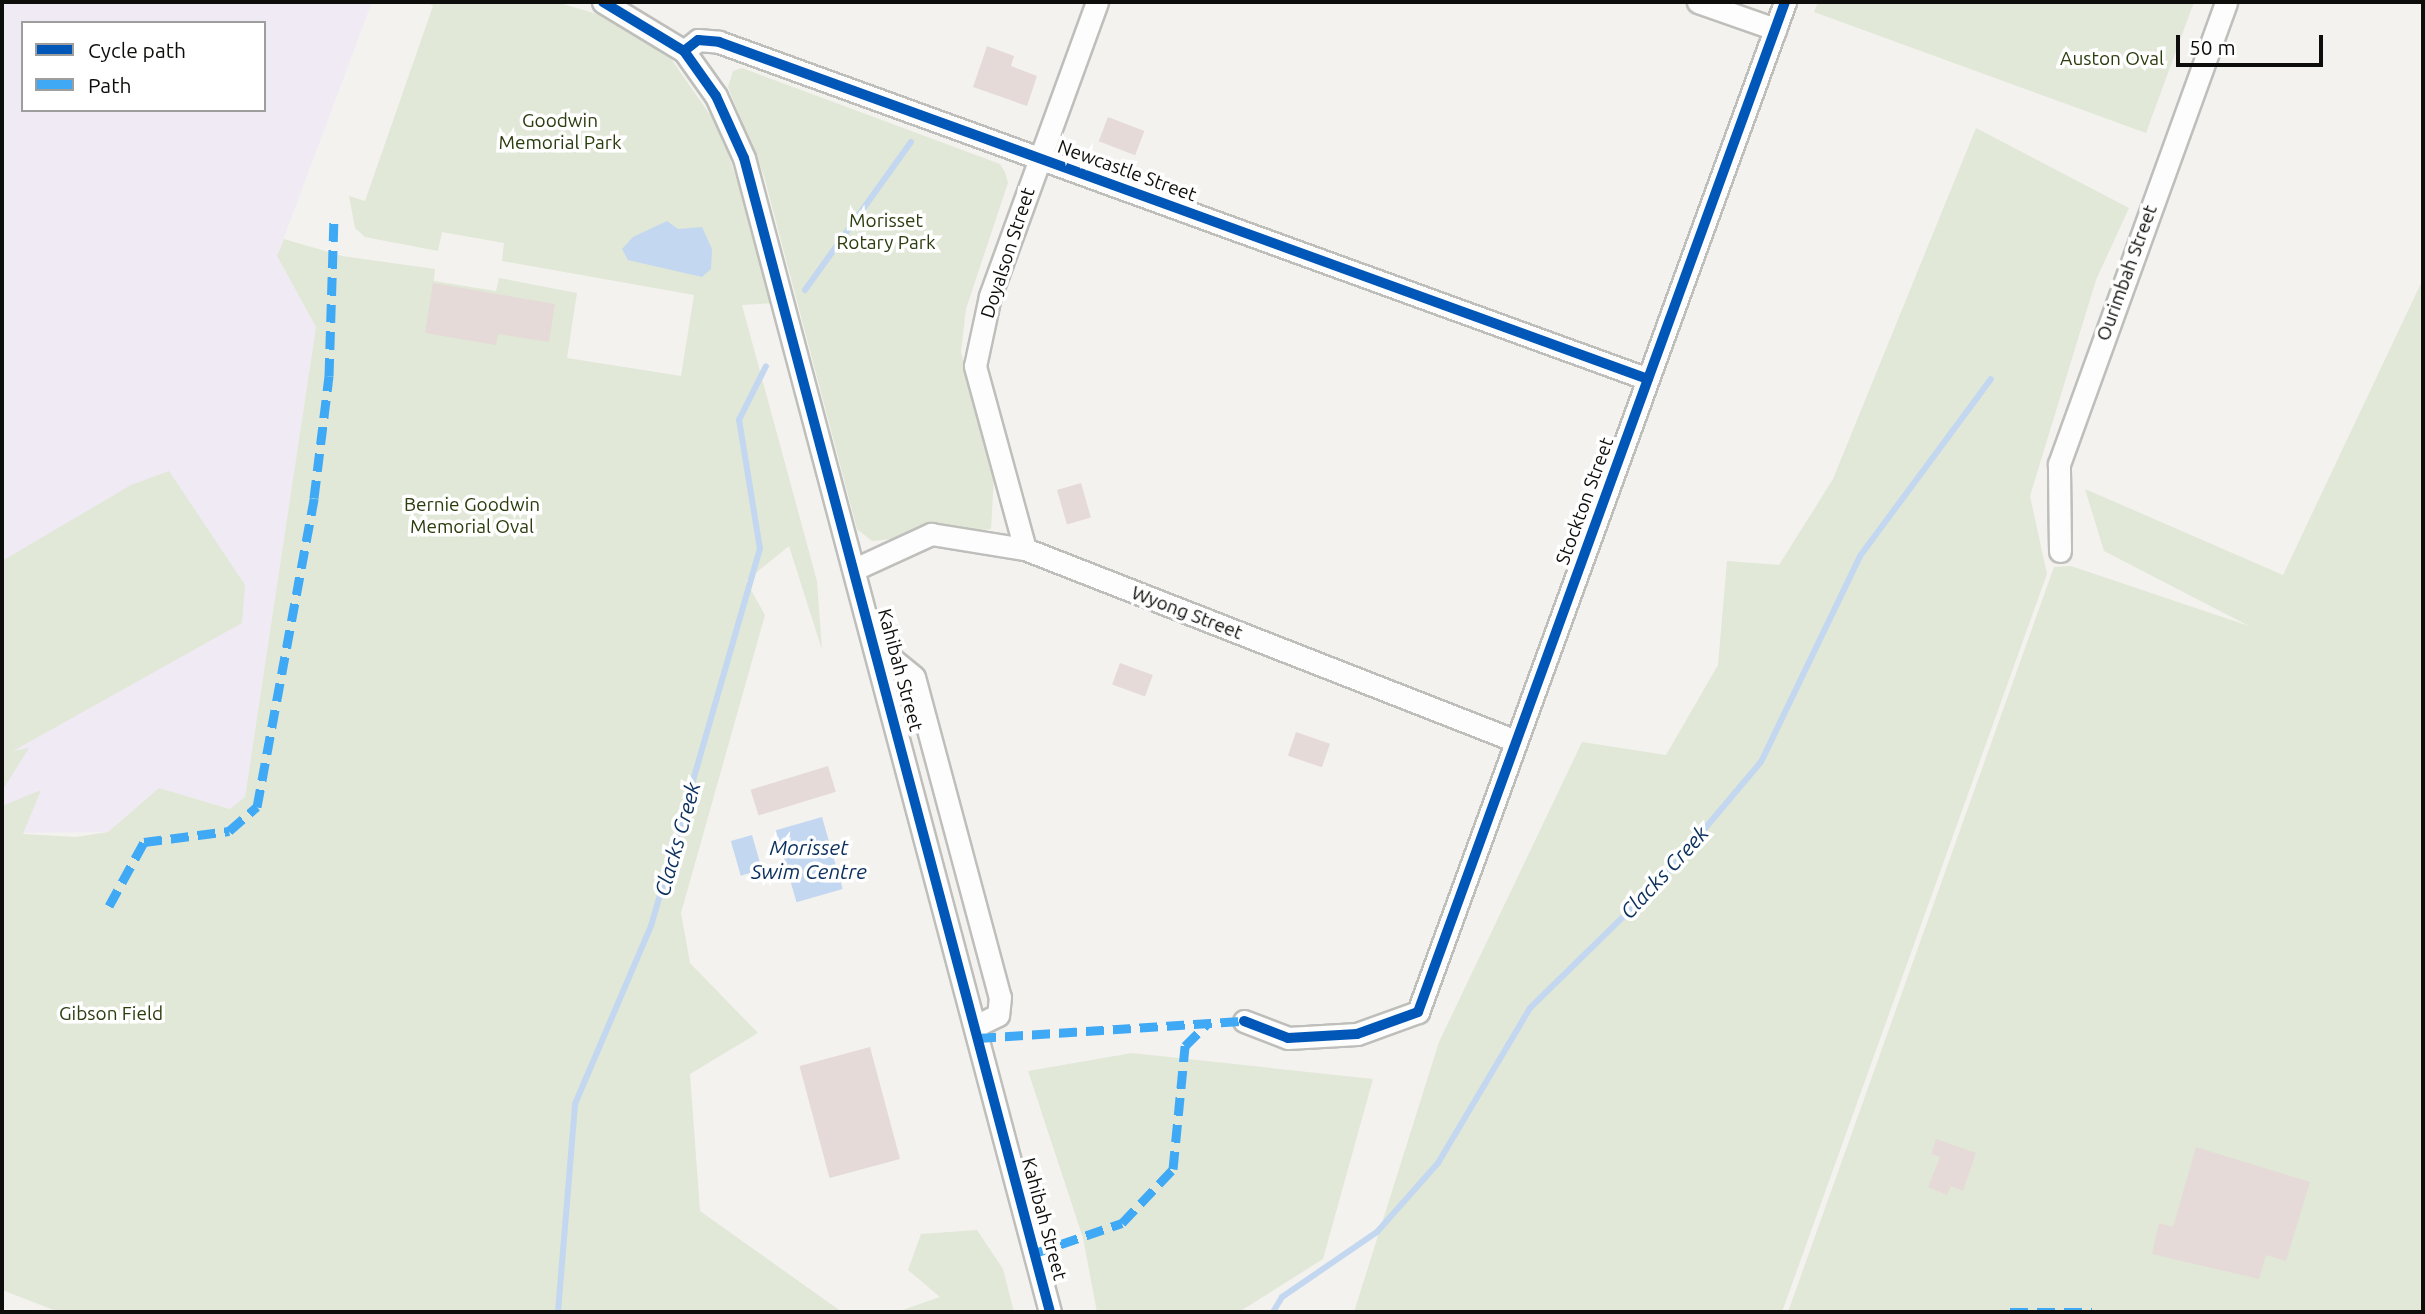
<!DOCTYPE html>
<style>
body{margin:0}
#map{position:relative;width:2425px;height:1314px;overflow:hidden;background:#f3f2ef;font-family:Ubuntu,sans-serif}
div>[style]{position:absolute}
.education>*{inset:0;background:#f0eaf4}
.green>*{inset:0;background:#e1e8d7}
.water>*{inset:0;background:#c3d7f0;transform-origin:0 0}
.stream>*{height:6px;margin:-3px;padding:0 3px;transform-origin:3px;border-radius:3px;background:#c3d7f0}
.building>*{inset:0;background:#e5dad8;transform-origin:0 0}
.roads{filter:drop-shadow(2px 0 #bebebb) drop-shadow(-2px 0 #bebebb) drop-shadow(0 2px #bebebb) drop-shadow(0 -2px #bebebb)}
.minor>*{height:21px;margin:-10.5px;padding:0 10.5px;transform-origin:10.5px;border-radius:10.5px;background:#fdfdfd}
.quiet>*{height:9px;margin-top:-4.5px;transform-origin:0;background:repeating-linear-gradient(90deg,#3fa9f5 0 18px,transparent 0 27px)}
.cycleway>*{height:10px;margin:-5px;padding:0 5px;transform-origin:5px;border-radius:5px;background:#0057b8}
span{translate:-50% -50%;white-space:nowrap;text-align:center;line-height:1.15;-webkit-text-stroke:7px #fff;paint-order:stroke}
.park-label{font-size:19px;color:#2b3c0d}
.street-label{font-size:19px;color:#0d0d0b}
.water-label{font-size:21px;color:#0a2f5d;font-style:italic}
.frame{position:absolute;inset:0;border:4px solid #0d0d0b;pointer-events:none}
.legend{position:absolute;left:21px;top:21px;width:245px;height:91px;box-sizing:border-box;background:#fff;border:2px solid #9e9e9d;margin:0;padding:9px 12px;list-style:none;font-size:21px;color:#0d0d0b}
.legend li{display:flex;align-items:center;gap:14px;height:35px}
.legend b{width:35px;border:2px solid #9e9e9d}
.scale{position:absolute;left:2176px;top:35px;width:147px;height:32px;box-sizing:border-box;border:4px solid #0d0d0b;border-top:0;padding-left:9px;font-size:21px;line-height:24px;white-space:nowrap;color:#0d0d0b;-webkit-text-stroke:5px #fff;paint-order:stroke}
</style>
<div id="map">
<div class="education">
<i style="clip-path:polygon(evenodd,2px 2px,372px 2px,277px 256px,316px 327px,245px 797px,231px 809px,159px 788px,108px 832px,2px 833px,2px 2px,23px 23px,264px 23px,264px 110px,23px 110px,23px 23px)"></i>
</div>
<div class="green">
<i style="clip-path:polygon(426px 2px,556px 2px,607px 17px,667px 53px,720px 129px,763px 259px,775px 303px,742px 305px,817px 581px,822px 650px,789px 546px,746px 581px,765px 615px,681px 913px,690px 963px,758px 1033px,690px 1074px,700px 1211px,842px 1312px,59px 1312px,2px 1290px,2px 806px,41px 790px,23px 834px,76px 837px,108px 832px,159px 788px,230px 809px,245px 797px,316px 327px,277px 256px,284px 239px,342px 256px,435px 269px,434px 281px,496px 291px,499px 278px,577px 293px,567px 358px,681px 376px,694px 295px,502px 261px,504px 243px,442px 232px,438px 251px,365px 237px,355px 228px,349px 196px,365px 201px,433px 6px)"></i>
<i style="clip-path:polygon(1818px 2px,2194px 2px,2146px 133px,1814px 12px)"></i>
<i style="clip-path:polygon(742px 68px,1000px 164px,1005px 172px,1008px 183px,966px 309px,961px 352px,994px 478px,991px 529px,872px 541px,857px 529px,764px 176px,728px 87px,733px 71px)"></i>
<i style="clip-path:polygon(1976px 128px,2129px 208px,2096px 280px,2030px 496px,2047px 574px,1782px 1312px,1354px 1312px,1439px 1042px,1582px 742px,1666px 755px,1718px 665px,1727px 561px,1779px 565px,1833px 479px)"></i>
<i style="clip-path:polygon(2423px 279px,2423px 1312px,1788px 1312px,2054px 567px,2071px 566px,2249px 626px,2104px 551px,2085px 489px,2283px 575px)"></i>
<i style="clip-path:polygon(169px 471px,245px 585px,242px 623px,13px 751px,29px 748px,2px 791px,2px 561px,131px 485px)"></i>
<i style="clip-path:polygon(1132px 1053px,1373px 1079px,1323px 1259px,1239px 1312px,1097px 1312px,1083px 1238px,1028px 1071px)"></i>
<i style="clip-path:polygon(977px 1230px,1003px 1269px,1014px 1312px,897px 1312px,940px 1297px,908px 1270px,921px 1234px)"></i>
</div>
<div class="water">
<i style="clip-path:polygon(667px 221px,678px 229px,702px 227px,712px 249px,711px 269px,702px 277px,628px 260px,622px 249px,633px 237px)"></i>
<i style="left:822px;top:817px;width:75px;height:48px;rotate:74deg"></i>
<i style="left:752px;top:835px;width:36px;height:22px;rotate:74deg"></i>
</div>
<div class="stream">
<i style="left:805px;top:290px;width:182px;rotate:-54.4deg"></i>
<i style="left:558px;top:1312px;width:209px;rotate:-85.3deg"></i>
<i style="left:575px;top:1104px;width:194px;rotate:-66.9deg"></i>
<i style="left:651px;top:926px;width:392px;rotate:-73.9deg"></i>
<i style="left:760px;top:549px;width:131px;rotate:-99.2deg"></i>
<i style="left:739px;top:420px;width:60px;rotate:-63.4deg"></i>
<i style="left:1273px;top:1312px;width:17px;rotate:-59deg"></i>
<i style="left:1282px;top:1297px;width:115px;rotate:-34.4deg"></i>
<i style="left:1377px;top:1232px;width:92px;rotate:-48.5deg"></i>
<i style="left:1438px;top:1163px;width:180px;rotate:-59.3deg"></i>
<i style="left:1530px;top:1008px;width:187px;rotate:-44.4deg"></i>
<i style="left:1664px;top:877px;width:150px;rotate:-49.9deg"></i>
<i style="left:1761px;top:762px;width:229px;rotate:-64.3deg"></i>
<i style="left:1860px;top:556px;width:220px;rotate:-53.5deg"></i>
</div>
<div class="building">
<i style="clip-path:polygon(987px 46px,1014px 56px,1011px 66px,1037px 76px,1027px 106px,973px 87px)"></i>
<i style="left:1108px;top:117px;width:39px;height:26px;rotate:21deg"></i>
<i style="clip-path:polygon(433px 283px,555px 304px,549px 342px,498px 334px,496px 345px,425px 333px)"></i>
<i style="left:1081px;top:483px;width:36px;height:25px;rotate:74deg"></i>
<i style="left:1120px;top:663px;width:35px;height:23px;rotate:20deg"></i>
<i style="left:1296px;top:732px;width:36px;height:25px;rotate:19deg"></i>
<i style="left:828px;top:766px;width:27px;height:81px;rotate:73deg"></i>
<i style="left:870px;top:1047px;width:116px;height:73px;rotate:75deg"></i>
<i style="clip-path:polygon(1936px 1139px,1976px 1153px,1963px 1191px,1951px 1186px,1947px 1195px,1928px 1187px,1940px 1157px,1931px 1154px)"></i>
<i style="clip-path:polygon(2196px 1147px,2310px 1182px,2286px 1261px,2266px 1255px,2259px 1279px,2152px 1254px,2159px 1223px,2173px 1227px)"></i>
</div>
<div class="roads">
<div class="minor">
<i style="left:603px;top:2px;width:95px;rotate:31.2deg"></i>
<i style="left:684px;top:51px;width:55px;rotate:54.6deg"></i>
<i style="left:716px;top:96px;width:68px;rotate:65.7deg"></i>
<i style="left:744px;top:158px;width:1194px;rotate:75.15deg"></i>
<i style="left:1698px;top:2px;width:82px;rotate:19.3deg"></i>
<i style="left:684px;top:51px;width:18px;rotate:-38deg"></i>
<i style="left:698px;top:40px;width:21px;rotate:5deg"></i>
<i style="left:719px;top:42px;width:988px;rotate:19.94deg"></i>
<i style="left:1025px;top:549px;width:190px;rotate:-105.3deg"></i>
<i style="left:975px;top:366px;width:72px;rotate:-77.9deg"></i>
<i style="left:990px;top:296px;width:313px;rotate:-70deg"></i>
<i style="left:2060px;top:551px;width:87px;rotate:-90.7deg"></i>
<i style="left:2059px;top:464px;width:491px;rotate:-70.1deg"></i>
<i style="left:855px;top:569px;width:84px;rotate:-24.7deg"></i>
<i style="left:931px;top:534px;width:95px;rotate:9.1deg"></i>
<i style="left:1025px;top:549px;width:527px;rotate:21.36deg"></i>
<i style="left:875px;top:645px;width:50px;rotate:39.4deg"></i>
<i style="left:914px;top:677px;width:331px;rotate:75deg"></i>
<i style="left:1000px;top:997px;width:18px;rotate:96deg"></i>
<i style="left:998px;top:1015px;width:25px;rotate:154deg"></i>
<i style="left:1244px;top:1021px;width:47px;rotate:21.1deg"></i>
<i style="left:1288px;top:1038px;width:69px;rotate:-3.3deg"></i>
<i style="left:1357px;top:1034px;width:65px;rotate:-19.8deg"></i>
<i style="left:1418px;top:1012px;width:1075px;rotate:-70.03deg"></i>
</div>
</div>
<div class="quiet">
<i style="left:109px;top:906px;width:73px;rotate:-61.3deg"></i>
<i style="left:144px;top:842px;width:86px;rotate:-7.4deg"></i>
<i style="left:229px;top:831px;width:37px;rotate:-41deg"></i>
<i style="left:257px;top:807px;width:314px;rotate:-79.5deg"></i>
<i style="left:314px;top:498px;width:123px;rotate:-83deg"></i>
<i style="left:329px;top:376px;width:160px;rotate:-88.2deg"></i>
<i style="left:978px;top:1038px;width:267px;rotate:-3.7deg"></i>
<i style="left:1035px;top:1253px;width:92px;rotate:-19deg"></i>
<i style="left:1122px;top:1223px;width:74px;rotate:-46.6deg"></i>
<i style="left:1173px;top:1169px;width:124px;rotate:-84.4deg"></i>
<i style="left:1185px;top:1046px;width:34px;rotate:-45deg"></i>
<i style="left:2010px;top:1312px;width:82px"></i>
</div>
<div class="cycleway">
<i style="left:603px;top:2px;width:95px;rotate:31.2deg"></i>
<i style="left:684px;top:51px;width:55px;rotate:54.6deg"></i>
<i style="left:716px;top:96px;width:68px;rotate:65.7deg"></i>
<i style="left:744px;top:158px;width:1194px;rotate:75.15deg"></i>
<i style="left:684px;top:51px;width:18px;rotate:-38deg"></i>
<i style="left:698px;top:40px;width:21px;rotate:5deg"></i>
<i style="left:719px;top:42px;width:988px;rotate:19.94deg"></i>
<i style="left:1244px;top:1021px;width:47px;rotate:21.1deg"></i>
<i style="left:1288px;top:1038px;width:69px;rotate:-3.3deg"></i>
<i style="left:1357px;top:1034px;width:65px;rotate:-19.8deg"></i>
<i style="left:1418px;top:1012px;width:1075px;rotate:-70.03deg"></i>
</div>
<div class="park-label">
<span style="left:2112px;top:59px">Auston Oval</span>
<span style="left:560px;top:132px">Goodwin<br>Memorial Park</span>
<span style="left:886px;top:232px">Morisset<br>Rotary Park</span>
<span style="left:472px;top:516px">Bernie Goodwin<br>Memorial Oval</span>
<span style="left:111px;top:1014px">Gibson Field</span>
</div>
<div class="street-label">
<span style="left:1127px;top:171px;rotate:20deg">Newcastle Street</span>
<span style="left:1008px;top:253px;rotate:-72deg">Doyalson Street</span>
<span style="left:2127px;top:273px;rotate:-70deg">Ourimbah Street</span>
<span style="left:1585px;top:501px;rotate:-70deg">Stockton Street</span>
<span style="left:1187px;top:613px;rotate:21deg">Wyong Street</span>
<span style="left:900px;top:670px;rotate:75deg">Kahibah Street</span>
<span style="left:1044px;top:1219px;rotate:75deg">Kahibah Street</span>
</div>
<div class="water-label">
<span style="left:677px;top:839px;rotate:-74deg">Clacks Creek</span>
<span style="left:809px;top:859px">Morisset<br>Swim Centre</span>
<span style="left:1664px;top:872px;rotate:-47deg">Clacks Creek</span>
</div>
<div class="frame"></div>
<ul class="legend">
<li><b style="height:9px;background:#0057b8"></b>Cycle path</li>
<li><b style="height:9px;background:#3fa9f5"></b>Path</li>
</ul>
<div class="scale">50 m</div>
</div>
